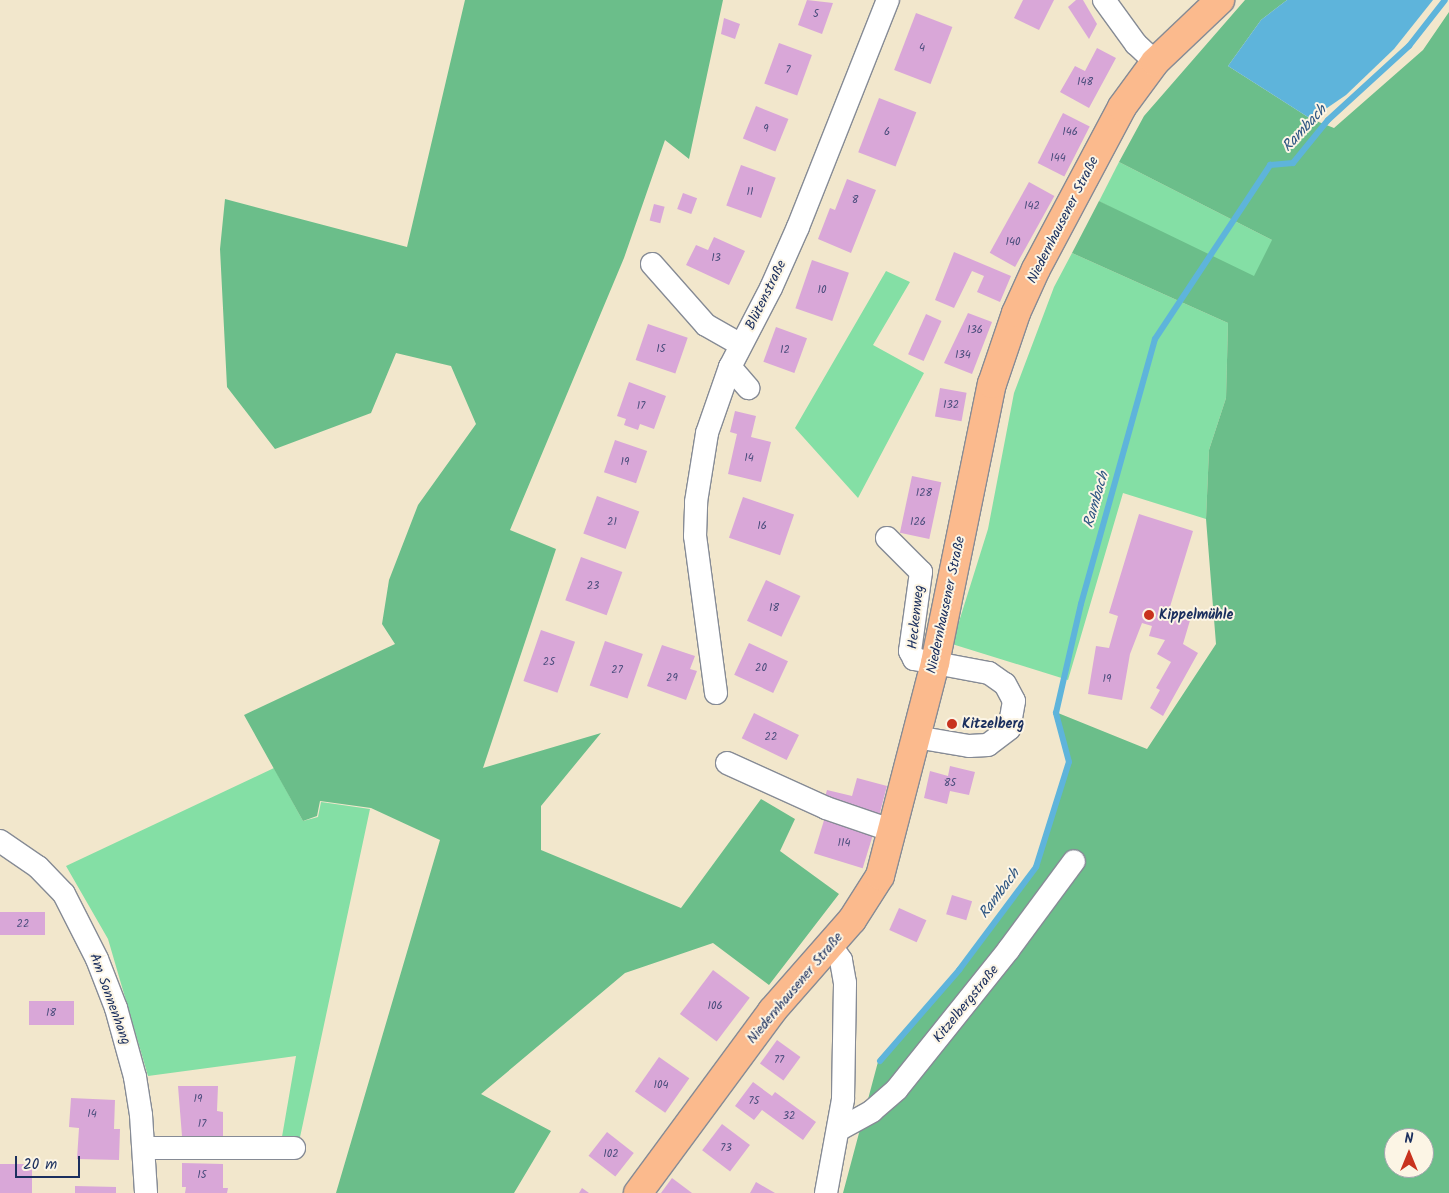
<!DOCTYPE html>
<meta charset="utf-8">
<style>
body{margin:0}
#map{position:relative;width:1449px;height:1193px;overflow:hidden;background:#f2e7cc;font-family:Kalam,sans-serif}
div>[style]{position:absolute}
.green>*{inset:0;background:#84dfa5;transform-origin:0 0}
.forest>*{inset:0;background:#6bbe8a}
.water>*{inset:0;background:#5eb4db}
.stream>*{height:6px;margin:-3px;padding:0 3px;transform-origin:3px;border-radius:3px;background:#5eb4db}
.building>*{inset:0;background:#d9a7d8;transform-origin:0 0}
.roads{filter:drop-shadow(1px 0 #868b95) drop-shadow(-1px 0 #868b95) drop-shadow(0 1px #868b95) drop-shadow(0 -1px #868b95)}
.minor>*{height:22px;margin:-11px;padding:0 11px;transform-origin:11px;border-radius:11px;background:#fff}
.major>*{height:28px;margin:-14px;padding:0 14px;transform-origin:14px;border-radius:14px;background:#fbba8d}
.dots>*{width:14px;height:14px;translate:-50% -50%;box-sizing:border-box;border:2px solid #fcf5e5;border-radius:50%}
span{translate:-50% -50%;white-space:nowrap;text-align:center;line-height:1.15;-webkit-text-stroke:4px #fcf5e5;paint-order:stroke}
.number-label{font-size:11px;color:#4a4d7c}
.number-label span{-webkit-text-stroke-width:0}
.street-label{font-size:14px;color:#1b2f5e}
.poi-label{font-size:14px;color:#1b2f5e;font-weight:700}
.left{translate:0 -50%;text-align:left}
.water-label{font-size:15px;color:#2f5784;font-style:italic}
.north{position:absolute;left:1384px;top:1128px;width:50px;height:50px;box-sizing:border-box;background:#fcf5e5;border:1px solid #a2a6af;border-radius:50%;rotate:0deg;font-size:14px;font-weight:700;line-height:20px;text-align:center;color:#1b2f5e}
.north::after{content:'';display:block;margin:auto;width:18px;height:22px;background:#c8321e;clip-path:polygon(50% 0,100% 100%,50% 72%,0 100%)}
.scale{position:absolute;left:15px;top:1156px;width:65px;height:22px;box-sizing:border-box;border:2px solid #1b2f5e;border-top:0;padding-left:6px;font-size:15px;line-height:18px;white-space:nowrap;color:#1b2f5e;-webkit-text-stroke:4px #fcf5e5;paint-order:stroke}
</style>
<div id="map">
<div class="green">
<i style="left:1119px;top:162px;width:173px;height:44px;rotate:27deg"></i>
<i style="clip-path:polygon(1072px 253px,1228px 323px,1226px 398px,1209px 450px,1206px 519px,1123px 493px,1068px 680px,952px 644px,988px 529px,1014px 393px,1054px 287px)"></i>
<i style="clip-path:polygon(886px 271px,910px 282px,873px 345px,924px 373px,858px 498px,795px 428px)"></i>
<i style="clip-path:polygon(274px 768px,303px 821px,318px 817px,321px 802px,370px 809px,296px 1156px,279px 1154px,296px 1056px,148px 1076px,108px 939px,66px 866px)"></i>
</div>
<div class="forest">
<i style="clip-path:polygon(465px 0,723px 0,689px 159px,665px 140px,624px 258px,510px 530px,556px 549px,483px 768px,601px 733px,541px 806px,541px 850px,681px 908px,761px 799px,795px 819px,780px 851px,839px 894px,769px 985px,713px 943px,625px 973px,481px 1094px,551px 1131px,514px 1193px,336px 1193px,440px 840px,371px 808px,320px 801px,317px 816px,303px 821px,244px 715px,395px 644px,382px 624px,389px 580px,418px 505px,476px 424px,451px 366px,396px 353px,371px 413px,275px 449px,227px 387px,220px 249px,225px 199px,407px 247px)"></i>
<i style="clip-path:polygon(evenodd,1245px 0,1287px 0,1261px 20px,1228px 66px,1311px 119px,1334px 128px,1423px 50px,1449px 12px,1449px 1193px,843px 1193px,879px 1058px,961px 970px,1038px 867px,1071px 761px,1058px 713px,1147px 749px,1216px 644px,1206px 519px,1209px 450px,1226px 398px,1228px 323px,1072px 253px,1099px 201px,1254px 276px,1272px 240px,1119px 162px,1144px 116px,1245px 0,1394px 1138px,1424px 1138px,1424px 1168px,1394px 1168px,1394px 1138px)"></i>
</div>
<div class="water">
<i style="clip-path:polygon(1287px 0,1433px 0,1394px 49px,1346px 95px,1311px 119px,1228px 66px,1261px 20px)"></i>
</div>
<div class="stream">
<i style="left:880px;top:1061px;width:121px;rotate:-49deg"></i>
<i style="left:959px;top:970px;width:129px;rotate:-53.2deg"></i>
<i style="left:1036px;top:867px;width:110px;rotate:-72.6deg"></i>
<i style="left:1069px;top:762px;width:51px;rotate:-104.9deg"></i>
<i style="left:1056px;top:713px;width:112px;rotate:-77.1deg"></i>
<i style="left:1081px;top:604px;width:275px;rotate:-74.4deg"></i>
<i style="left:1155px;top:339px;width:209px;rotate:-56.5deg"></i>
<i style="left:1270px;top:165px;width:23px;rotate:-5deg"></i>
<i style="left:1293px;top:163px;width:55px;rotate:-50.9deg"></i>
<i style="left:1328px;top:120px;width:110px;rotate:-42.4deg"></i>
<i style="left:1409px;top:46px;width:58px;rotate:-52deg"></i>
</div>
<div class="building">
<i style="clip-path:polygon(807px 0,833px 3px,822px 34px,798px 25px)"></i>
<i style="clip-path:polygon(1023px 0,1054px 0,1039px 30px,1014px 18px)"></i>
<i style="clip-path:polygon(1076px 0,1083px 0,1097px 24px,1089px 39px,1068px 7px)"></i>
<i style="left:916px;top:13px;width:39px;height:61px;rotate:21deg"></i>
<i style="clip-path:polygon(724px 18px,740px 24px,735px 39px,721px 34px)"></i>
<i style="left:779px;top:43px;width:35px;height:43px;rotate:20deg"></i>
<i style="clip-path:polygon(1097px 48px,1116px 58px,1089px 108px,1060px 92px,1075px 66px,1085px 71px)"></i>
<i style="left:879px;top:98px;width:40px;height:58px;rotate:21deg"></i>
<i style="left:756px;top:106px;width:35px;height:35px;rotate:22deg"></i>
<i style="left:1063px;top:113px;width:30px;height:56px;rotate:27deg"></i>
<i style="left:741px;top:165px;width:37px;height:43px;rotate:20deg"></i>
<i style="clip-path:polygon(847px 179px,876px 190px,851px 253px,818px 239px,830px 208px,835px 210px)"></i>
<i style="left:1029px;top:182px;width:29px;height:81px;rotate:29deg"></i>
<i style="left:683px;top:193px;width:15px;height:17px;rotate:20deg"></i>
<i style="left:654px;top:204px;width:11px;height:17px;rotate:15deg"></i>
<i style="clip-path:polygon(714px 237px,745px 251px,729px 285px,686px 265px,696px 245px,708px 250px)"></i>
<i style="clip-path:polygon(954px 252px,1011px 276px,1000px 302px,977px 292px,984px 276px,972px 271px,954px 308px,935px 300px)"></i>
<i style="left:812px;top:260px;width:39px;height:51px;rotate:19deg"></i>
<i style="clip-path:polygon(968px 313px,992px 322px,972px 374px,944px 363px)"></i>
<i style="left:926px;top:314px;width:17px;height:44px;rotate:24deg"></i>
<i style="left:648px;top:324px;width:42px;height:38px;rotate:19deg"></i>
<i style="left:776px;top:327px;width:33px;height:37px;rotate:20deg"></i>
<i style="clip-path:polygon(629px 382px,666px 396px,654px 429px,640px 424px,638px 430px,624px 425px,626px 419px,617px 416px)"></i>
<i style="left:940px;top:388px;width:27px;height:29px;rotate:10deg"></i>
<i style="clip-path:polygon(735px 411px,756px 416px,751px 437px,771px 442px,761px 482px,728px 474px,737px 434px,730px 432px)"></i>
<i style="left:615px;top:440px;width:34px;height:34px;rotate:19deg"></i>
<i style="left:912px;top:476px;width:30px;height:58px;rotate:12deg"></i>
<i style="left:597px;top:496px;width:45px;height:40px;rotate:20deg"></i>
<i style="left:743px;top:497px;width:54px;height:43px;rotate:19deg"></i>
<i style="clip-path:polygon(1139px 514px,1193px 531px,1169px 610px,1191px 617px,1183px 644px,1198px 653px,1163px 716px,1150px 708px,1160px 690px,1156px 688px,1171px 662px,1157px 654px,1165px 640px,1149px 636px,1152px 626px,1142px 623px,1130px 654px,1122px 700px,1088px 694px,1096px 646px,1109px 648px,1118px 616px,1109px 613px)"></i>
<i style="left:581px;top:557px;width:44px;height:46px;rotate:20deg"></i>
<i style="left:766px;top:580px;width:38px;height:45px;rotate:25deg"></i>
<i style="left:541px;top:630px;width:36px;height:54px;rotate:19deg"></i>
<i style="left:605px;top:641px;width:40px;height:47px;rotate:19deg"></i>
<i style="left:749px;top:643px;width:43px;height:35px;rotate:25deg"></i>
<i style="clip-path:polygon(662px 645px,695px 656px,690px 669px,697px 671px,686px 700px,647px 686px)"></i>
<i style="left:754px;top:713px;width:50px;height:28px;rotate:26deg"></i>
<i style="clip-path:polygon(950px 766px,975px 772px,969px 795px,950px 791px,947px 804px,924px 798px,930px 771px,948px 776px)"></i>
<i style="clip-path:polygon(857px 778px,887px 786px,879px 816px,824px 801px,827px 790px,852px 796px)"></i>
<i style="left:825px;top:817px;width:51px;height:38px;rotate:17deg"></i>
<i style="left:952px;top:895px;width:21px;height:20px;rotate:17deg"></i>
<i style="left:899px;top:908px;width:30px;height:24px;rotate:24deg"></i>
<i style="left:0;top:912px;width:45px;height:23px"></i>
<i style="left:713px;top:970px;width:46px;height:55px;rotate:37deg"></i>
<i style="left:29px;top:1001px;width:45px;height:24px"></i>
<i style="left:777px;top:1040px;width:29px;height:29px;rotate:36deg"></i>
<i style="left:659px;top:1057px;width:37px;height:42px;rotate:35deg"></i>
<i style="clip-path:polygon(753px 1082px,772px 1096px,775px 1092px,816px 1122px,803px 1140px,762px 1110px,754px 1120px,735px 1106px)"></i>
<i style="clip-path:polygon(178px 1086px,218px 1086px,217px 1111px,223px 1112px,223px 1137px,182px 1136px)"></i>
<i style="clip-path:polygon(71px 1098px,115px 1100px,114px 1129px,120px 1129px,119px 1160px,77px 1159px,79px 1128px,69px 1127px)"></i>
<i style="left:722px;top:1124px;width:35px;height:33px;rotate:37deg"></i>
<i style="left:607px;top:1132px;width:34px;height:30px;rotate:38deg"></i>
<i style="clip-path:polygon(182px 1163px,223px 1164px,223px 1188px,228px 1188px,227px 1193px,185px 1193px,186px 1187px,182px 1187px)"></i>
<i style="left:0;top:1164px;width:32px;height:29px"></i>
<i style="clip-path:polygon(672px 1178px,692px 1193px,661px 1193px)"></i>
<i style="clip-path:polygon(756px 1182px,775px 1193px,750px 1193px)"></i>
<i style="clip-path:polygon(75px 1186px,116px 1187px,116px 1193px,75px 1193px)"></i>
<i style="clip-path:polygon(582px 1188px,589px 1193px,579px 1193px)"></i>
</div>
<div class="roads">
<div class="minor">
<i style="left:1104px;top:0;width:54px;rotate:54deg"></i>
<i style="left:1136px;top:44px;width:26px;rotate:43deg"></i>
<i style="left:652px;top:264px;width:81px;rotate:48.5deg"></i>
<i style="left:706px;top:325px;width:40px;rotate:29.7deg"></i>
<i style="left:730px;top:367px;width:28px;rotate:49deg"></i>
<i style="left:887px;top:538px;width:48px;rotate:45deg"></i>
<i style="left:921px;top:572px;width:80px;rotate:97.9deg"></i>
<i style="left:910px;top:651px;width:9px;rotate:63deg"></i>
<i style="left:914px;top:659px;width:76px;rotate:10.6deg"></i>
<i style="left:989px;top:673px;width:19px;rotate:35deg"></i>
<i style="left:1005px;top:684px;width:19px;rotate:62deg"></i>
<i style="left:1014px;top:701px;width:28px;rotate:100deg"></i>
<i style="left:1009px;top:729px;width:26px;rotate:143deg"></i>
<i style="left:988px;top:745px;width:19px;rotate:177deg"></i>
<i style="left:969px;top:746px;width:54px;rotate:-170.4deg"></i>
<i style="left:716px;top:693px;width:158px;rotate:-97.6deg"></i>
<i style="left:695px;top:536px;width:34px;rotate:-88deg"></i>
<i style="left:696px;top:502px;width:70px;rotate:-80.9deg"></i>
<i style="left:707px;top:433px;width:70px;rotate:-70.8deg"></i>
<i style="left:730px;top:367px;width:89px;rotate:-62.6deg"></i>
<i style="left:771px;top:288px;width:67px;rotate:-66.1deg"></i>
<i style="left:798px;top:227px;width:244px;rotate:-68.4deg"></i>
<i style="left:727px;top:763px;width:109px;rotate:24.4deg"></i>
<i style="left:826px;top:808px;width:71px;rotate:18.9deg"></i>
<i style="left:0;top:841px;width:46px;rotate:34.4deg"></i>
<i style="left:38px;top:867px;width:37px;rotate:46deg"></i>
<i style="left:64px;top:894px;width:73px;rotate:63.1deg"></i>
<i style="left:97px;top:959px;width:53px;rotate:68.8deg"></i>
<i style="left:116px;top:1008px;width:72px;rotate:74.6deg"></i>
<i style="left:135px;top:1077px;width:38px;rotate:81deg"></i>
<i style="left:141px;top:1115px;width:78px;rotate:86.3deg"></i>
<i style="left:840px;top:1129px;width:37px;rotate:-29deg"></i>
<i style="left:872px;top:1111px;width:33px;rotate:-41deg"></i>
<i style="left:897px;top:1089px;width:179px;rotate:-51.3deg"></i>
<i style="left:1009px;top:949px;width:109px;rotate:-53.5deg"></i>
<i style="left:144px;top:1148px;width:150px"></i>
<i style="left:826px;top:1193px;width:96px;rotate:-79.7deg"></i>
<i style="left:843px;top:1099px;width:116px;rotate:-89deg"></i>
<i style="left:845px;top:983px;width:23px;rotate:-100deg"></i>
<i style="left:841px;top:960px;width:19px;rotate:-125deg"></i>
</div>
<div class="major">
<i style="left:638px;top:1193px;width:226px;rotate:-53.6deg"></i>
<i style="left:772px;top:1011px;width:121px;rotate:-48.7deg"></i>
<i style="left:852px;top:920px;width:52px;rotate:-57.5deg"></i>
<i style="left:880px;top:876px;width:220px;rotate:-75.5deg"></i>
<i style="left:935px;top:663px;width:285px;rotate:-78.5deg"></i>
<i style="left:992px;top:384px;width:75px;rotate:-71.3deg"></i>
<i style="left:1016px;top:313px;width:48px;rotate:-65.6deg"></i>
<i style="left:1036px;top:269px;width:183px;rotate:-62deg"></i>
<i style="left:1122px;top:107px;width:56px;rotate:-53.7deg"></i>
<i style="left:1155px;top:62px;width:90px;rotate:-43.6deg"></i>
</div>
</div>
<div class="dots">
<i style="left:1149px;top:615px;background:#c8321e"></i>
<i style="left:952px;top:724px;background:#c8321e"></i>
</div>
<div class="number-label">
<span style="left:816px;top:14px">5</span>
<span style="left:922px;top:48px">4</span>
<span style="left:788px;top:70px">7</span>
<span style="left:1085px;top:82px">148</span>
<span style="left:766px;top:129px">9</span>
<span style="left:887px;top:132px">6</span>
<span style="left:1070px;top:132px">146</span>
<span style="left:1058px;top:158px">144</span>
<span style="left:750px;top:192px">11</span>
<span style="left:855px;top:200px">8</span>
<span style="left:1032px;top:206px">142</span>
<span style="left:1013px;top:242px">140</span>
<span style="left:716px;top:258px">13</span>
<span style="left:822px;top:290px">10</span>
<span style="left:975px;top:330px">136</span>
<span style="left:661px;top:349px">15</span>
<span style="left:785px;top:350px">12</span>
<span style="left:963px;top:355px">134</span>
<span style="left:951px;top:405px">132</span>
<span style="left:641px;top:406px">17</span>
<span style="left:749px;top:458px">14</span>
<span style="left:625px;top:462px">19</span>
<span style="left:924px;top:493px">128</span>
<span style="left:612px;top:522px">21</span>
<span style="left:918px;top:522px">126</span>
<span style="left:762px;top:526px">16</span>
<span style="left:593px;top:586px">23</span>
<span style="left:774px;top:608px">18</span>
<span style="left:549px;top:662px">25</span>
<span style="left:761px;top:668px">20</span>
<span style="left:617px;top:670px">27</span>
<span style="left:672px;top:678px">29</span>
<span style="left:1107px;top:679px">19</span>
<span style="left:771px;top:737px">22</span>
<span style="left:950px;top:783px">85</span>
<span style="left:844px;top:843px">114</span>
<span style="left:23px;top:924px">22</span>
<span style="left:715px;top:1006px">106</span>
<span style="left:51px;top:1013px">18</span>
<span style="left:779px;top:1060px">77</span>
<span style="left:661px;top:1085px">104</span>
<span style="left:198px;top:1099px">19</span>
<span style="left:754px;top:1101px">75</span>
<span style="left:92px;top:1114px">14</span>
<span style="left:789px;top:1116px">32</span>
<span style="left:202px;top:1124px">17</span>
<span style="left:726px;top:1148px">73</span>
<span style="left:611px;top:1154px">102</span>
<span style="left:202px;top:1175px">15</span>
</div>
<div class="street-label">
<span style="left:1063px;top:220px;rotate:-63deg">Niedernhausener Straße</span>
<span style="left:766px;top:295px;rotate:-64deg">Blütenstraße</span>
<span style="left:946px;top:605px;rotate:-78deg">Niedernhausener Straße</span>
<span style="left:916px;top:617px;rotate:-84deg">Heckenweg</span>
<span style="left:795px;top:988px;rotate:-50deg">Niedernhausener Straße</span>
<span style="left:110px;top:999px;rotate:70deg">Am Sonnenhang</span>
<span style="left:966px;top:1004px;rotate:-51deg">Kitzelbergstraße</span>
</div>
<div class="poi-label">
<span class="left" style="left:1159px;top:615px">Kippelmühle</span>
<span class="left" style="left:962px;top:724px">Kitzelberg</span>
</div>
<div class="water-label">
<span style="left:1305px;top:129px;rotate:-47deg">Rambach</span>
<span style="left:1097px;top:500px;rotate:-74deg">Rambach</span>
<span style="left:1000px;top:894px;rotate:-53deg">Rambach</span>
</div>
<div class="north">N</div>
<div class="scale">20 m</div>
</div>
